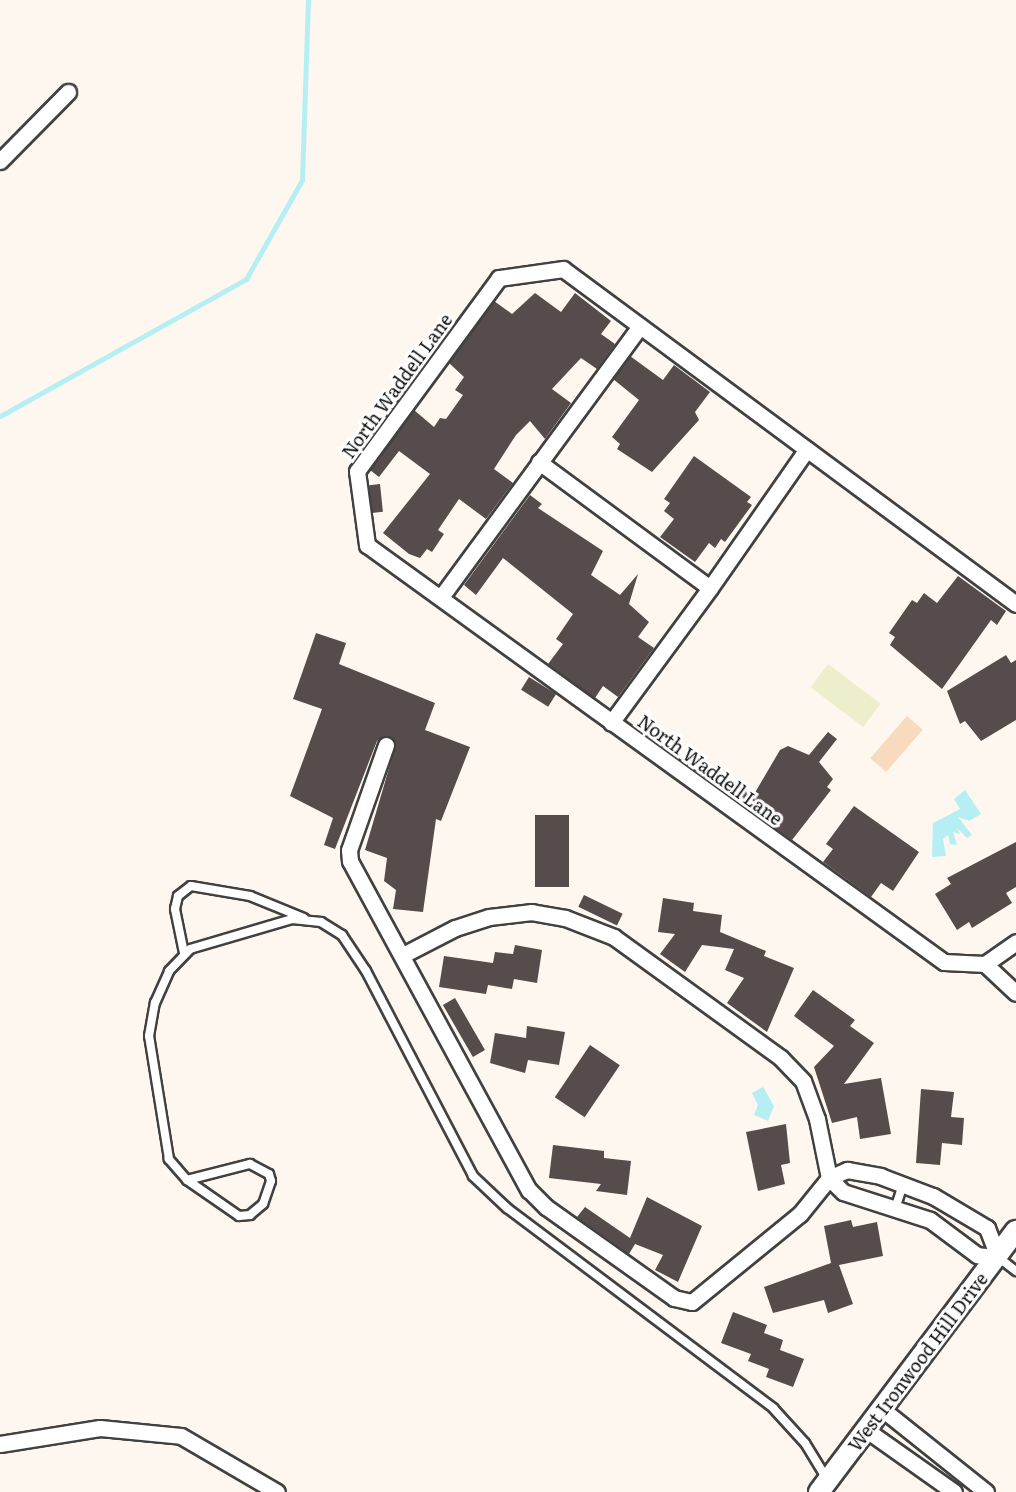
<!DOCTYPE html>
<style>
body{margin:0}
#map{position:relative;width:1016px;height:1492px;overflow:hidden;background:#fef7ef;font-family:Literata,serif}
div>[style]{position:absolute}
.sand>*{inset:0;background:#f8dabe;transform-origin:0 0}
.pitch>*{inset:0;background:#edefcc;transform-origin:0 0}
.water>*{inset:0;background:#b6eff3}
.stream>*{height:5px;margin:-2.5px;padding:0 2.5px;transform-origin:2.5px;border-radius:2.5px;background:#b6eff3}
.building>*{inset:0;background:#564c4b;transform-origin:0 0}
.roads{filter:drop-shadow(2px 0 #414141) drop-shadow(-2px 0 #414141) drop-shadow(0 2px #414141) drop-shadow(0 -2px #414141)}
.service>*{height:8px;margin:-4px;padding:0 4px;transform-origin:4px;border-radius:4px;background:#fff}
.minor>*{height:15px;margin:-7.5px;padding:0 7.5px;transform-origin:7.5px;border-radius:7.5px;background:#fff}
.tertiary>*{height:20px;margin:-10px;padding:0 10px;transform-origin:10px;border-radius:10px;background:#fff}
span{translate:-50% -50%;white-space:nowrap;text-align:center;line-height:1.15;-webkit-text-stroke:6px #fff;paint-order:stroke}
.street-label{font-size:18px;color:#0e0e0e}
</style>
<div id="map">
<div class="sand">
<i style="left:907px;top:716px;width:21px;height:56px;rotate:41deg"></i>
</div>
<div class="pitch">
<i style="left:828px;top:664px;width:66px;height:29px;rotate:37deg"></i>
</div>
<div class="water">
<i style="clip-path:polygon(965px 790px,981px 814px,969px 821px,958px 817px,972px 835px,967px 838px,957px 828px,960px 834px,953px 832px,957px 845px,950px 844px,948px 835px,943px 839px,946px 856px,932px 857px,933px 823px,960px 809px,954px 799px)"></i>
<i style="clip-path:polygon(763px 1087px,774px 1106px,768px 1121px,754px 1115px,758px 1105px,752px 1093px)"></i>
</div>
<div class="stream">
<i style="left:0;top:416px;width:282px;rotate:-29.1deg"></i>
<i style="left:246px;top:279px;width:114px;rotate:-60.5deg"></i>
<i style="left:302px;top:180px;width:180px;rotate:-88.1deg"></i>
</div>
<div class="building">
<i style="clip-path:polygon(535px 293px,561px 312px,575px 293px,611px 321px,601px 334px,615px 344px,597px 369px,581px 358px,552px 389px,571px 403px,545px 439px,530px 421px,516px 435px,494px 469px,513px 483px,486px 519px,459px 499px,438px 530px,444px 534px,432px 552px,427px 549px,420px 558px,409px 554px,383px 533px,430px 474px,399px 451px,379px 477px,370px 470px,414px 410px,434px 427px,440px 418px,446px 419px,463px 395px,455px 390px,464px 377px,449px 363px,494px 301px,512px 314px)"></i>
<i style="clip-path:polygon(630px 356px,663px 380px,674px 365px,710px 392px,695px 412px,699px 420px,652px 472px,617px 449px,620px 444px,612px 437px,639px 400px,613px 379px)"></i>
<i style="clip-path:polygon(694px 456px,751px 497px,747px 502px,752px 505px,725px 542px,721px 539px,715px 548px,709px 543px,695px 562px,660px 537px,674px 519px,664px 511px,670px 503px,664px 499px)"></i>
<i style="left:380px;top:484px;width:28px;height:11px;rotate:84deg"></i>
<i style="clip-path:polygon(530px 495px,542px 504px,538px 508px,603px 551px,591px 575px,620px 595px,638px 574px,629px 604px,649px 622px,638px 637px,654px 648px,618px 697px,603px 686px,595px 698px,548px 664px,563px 644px,556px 639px,573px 614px,503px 558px,476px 595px,464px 585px)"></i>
<i style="clip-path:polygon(958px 576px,1006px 611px,997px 625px,991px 620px,942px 689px,890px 645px,895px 637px,889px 633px,912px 600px,917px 603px,924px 593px,937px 603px)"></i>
<i style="clip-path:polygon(316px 633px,346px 643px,339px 664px,435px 703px,425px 730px,470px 747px,441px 821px,436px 819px,423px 912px,393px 909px,396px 890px,384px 881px,387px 858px,365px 850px,395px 748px,393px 738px,384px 736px,377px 741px,335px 849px,324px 845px,333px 818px,290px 796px,322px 709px,293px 699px)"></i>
<i style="clip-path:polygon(1006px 655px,1011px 663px,1016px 660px,1016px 720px,981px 741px,965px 721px,960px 724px,947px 691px)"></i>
<i style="left:529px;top:677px;width:32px;height:15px;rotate:32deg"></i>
<i style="clip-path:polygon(828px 732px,837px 739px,819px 762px,833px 779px,827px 787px,831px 790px,792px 840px,703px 776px,710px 766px,753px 796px,780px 750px,788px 746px,809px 755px)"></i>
<i style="clip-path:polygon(854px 806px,919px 852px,893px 891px,881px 883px,871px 897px,823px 862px,833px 849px,826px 844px)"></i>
<i style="left:535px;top:815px;width:34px;height:72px"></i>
<i style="clip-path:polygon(1016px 842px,1016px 887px,1006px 893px,1012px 903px,972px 928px,969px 922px,957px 930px,935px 894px,951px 884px,947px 878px)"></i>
<i style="left:584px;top:895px;width:43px;height:13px;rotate:26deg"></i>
<i style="clip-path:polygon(663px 898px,694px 903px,693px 911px,722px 915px,720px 932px,766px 951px,764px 956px,794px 968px,767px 1032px,727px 1003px,744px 978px,725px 970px,734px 949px,702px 945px,685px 972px,660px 954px,675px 934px,658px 932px)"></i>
<i style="clip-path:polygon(515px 945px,542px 950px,537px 983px,514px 979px,512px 989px,488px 985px,486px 994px,439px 987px,444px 956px,493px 963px,495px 952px,513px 954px)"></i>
<i style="clip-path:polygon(813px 990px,855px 1020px,850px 1026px,874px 1043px,844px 1084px,881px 1078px,891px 1134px,860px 1139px,857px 1117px,832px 1123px,814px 1067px,834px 1046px,794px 1016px)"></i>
<i style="left:455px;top:998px;width:60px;height:14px;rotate:60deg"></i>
<i style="clip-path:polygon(527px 1026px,565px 1032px,559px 1065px,528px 1060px,525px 1073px,490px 1063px,495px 1033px,526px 1038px)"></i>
<i style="left:590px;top:1045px;width:36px;height:63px;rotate:34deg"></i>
<i style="clip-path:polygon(921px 1089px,954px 1092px,951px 1117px,964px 1118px,962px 1145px,942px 1143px,940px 1165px,916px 1163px)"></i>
<i style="clip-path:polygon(786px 1124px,790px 1163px,781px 1165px,785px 1184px,758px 1191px,746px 1132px)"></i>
<i style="clip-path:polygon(553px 1145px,604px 1151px,604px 1158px,631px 1161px,627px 1195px,596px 1191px,601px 1184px,549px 1178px)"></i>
<i style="clip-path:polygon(647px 1197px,702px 1226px,678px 1282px,655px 1270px,663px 1255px,635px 1244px,629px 1254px,577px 1217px,585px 1207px,630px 1238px)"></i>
<i style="clip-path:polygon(851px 1220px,853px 1227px,877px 1222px,883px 1256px,839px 1265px,853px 1304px,828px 1313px,824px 1300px,773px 1313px,764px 1287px,831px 1263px,824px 1226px)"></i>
<i style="clip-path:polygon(733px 1312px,767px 1325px,764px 1333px,783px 1340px,780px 1350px,804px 1359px,793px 1387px,766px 1377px,769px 1369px,748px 1361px,751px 1354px,721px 1343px)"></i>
</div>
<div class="roads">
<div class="service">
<i style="left:184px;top:953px;width:45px;rotate:-101.6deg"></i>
<i style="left:175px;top:909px;width:13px;rotate:-77deg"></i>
<i style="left:178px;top:896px;width:16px;rotate:-38deg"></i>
<i style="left:191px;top:886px;width:60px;rotate:9.6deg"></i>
<i style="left:250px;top:896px;width:58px;rotate:22.2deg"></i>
<i style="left:187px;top:1180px;width:65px;rotate:-14.3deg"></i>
<i style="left:250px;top:1164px;width:21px;rotate:28deg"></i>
<i style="left:269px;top:1174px;width:7px;rotate:74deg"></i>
<i style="left:271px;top:1181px;width:24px;rotate:109deg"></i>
<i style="left:263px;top:1204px;width:17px;rotate:140deg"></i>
<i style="left:250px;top:1215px;width:11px;rotate:175deg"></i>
<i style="left:239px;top:1216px;width:63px;rotate:-145.3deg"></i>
<i style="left:187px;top:1180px;width:28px;rotate:-131deg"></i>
<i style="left:169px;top:1159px;width:125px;rotate:-99.2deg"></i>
<i style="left:149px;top:1036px;width:34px;rotate:-80deg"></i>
<i style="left:155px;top:1003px;width:35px;rotate:-66deg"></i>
<i style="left:169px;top:971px;width:30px;rotate:-46deg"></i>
<i style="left:190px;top:949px;width:106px;rotate:-16.4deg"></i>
<i style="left:292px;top:919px;width:29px;rotate:6deg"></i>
<i style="left:321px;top:922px;width:25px;rotate:32deg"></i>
<i style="left:342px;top:935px;width:43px;rotate:56.3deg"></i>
<i style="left:366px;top:971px;width:231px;rotate:62.4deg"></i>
<i style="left:473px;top:1176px;width:47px;rotate:43.3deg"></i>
<i style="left:507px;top:1208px;width:333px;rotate:36.9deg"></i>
<i style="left:773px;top:1408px;width:47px;rotate:47.6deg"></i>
<i style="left:805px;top:1443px;width:42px;rotate:58.6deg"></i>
<i style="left:895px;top:1209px;width:25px;rotate:-72deg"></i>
<i style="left:998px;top:1257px;width:23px;rotate:38deg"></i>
</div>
<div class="minor">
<i style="left:0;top:161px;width:97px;rotate:-45.4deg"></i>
<i style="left:539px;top:462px;width:212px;rotate:36.4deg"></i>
<i style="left:710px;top:588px;width:167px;rotate:126.3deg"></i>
<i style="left:710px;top:588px;width:169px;rotate:-55.1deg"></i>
<i style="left:441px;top:597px;width:336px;rotate:-53.7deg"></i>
<i style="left:1016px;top:604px;width:563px;rotate:-143.52deg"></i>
<i style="left:563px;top:269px;width:65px;rotate:172deg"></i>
<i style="left:499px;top:278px;width:240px;rotate:126.3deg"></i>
<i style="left:357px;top:471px;width:75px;rotate:82.3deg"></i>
<i style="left:367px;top:545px;width:712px;rotate:35.86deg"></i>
<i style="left:944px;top:962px;width:41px;rotate:2.8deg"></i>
<i style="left:985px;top:964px;width:38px;rotate:-35deg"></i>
<i style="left:386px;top:745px;width:111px;rotate:109.4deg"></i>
<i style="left:349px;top:850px;width:11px;rotate:85deg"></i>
<i style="left:350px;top:861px;width:375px;rotate:61.5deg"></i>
<i style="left:529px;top:1190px;width:24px;rotate:45deg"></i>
<i style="left:546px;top:1207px;width:157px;rotate:35.4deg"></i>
<i style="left:674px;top:1298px;width:18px;rotate:13deg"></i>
<i style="left:692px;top:1302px;width:139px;rotate:-39.2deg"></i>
<i style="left:800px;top:1214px;width:46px;rotate:-51.1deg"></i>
<i style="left:829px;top:1178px;width:60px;rotate:-101.5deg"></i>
<i style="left:817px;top:1119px;width:40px;rotate:-110.2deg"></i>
<i style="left:803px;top:1081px;width:32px;rotate:-134deg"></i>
<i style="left:781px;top:1058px;width:206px;rotate:-144.1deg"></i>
<i style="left:614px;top:937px;width:53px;rotate:-158.8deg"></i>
<i style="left:565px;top:918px;width:34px;rotate:-170deg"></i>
<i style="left:532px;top:912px;width:43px;rotate:173.4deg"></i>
<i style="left:489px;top:917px;width:36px;rotate:162deg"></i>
<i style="left:455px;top:928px;width:59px;rotate:152.6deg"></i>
<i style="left:985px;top:964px;width:42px;rotate:43.1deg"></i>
<i style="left:847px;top:1170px;width:34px;rotate:10deg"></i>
<i style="left:880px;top:1176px;width:57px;rotate:20.7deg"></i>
<i style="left:933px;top:1196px;width:63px;rotate:30.7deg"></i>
<i style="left:987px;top:1228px;width:31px;rotate:69deg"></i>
<i style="left:998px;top:1257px;width:21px;rotate:-175deg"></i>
<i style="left:977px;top:1255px;width:59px;rotate:-143.3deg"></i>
<i style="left:930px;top:1220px;width:91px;rotate:-162.2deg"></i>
<i style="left:843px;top:1192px;width:20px;rotate:-135deg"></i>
<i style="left:829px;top:1178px;width:20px;rotate:-24deg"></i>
<i style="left:882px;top:1409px;width:133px;rotate:38.6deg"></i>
<i style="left:865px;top:1429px;width:109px;rotate:35.3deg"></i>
<i style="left:0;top:1444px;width:101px;rotate:-9.1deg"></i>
<i style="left:100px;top:1428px;width:81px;rotate:5.6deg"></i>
<i style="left:181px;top:1436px;width:111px;rotate:30.3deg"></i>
</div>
<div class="tertiary">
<i style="left:819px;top:1492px;width:327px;rotate:-53deg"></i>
</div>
</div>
<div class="street-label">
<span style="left:397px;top:386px;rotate:-54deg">North Waddell Lane</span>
<span style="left:710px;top:770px;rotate:36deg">North Waddell Lane</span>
<span style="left:918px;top:1362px;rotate:-53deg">West Ironwood Hill Drive</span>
</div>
</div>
